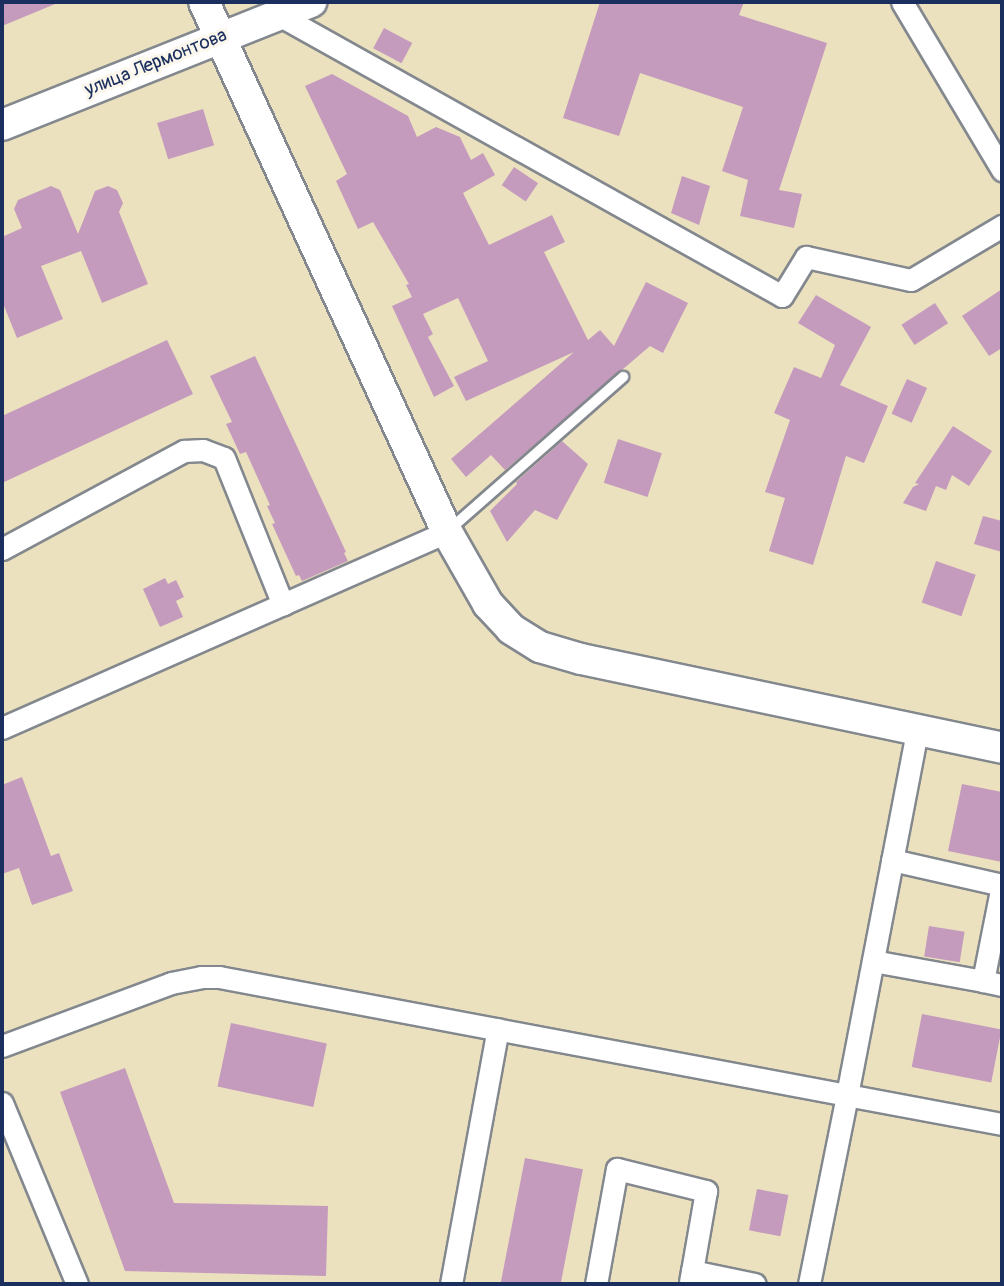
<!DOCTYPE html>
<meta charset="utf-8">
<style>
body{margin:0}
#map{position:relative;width:1004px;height:1286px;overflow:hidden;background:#ebe1be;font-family:Pangolin,sans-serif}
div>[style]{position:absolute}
.building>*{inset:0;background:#c59bbd;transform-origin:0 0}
.roads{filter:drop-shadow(2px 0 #83888e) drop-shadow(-2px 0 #83888e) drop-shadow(0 2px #83888e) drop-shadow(0 -2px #83888e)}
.lane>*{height:10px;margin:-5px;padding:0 5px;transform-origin:5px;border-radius:5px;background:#fff}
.street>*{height:21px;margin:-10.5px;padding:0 10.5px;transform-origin:10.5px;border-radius:10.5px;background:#fff}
.secondary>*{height:30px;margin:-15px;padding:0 15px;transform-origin:15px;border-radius:15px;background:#fff}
span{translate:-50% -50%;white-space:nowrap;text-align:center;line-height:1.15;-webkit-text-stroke:6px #fbf7ec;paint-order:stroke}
.street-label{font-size:19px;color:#1b2f5e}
.frame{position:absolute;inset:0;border:4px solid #1b2f5e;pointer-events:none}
</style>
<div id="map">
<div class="building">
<i style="clip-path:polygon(2px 2px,60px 2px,2px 26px)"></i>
<i style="clip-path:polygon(600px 2px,744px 2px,739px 15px,827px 43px,779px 190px,802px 194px,794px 228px,740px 216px,748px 180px,722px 171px,743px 107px,640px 73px,619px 136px,563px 118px)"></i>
<i style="left:384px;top:28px;width:32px;height:23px;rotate:28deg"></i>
<i style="clip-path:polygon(332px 74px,408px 116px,417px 137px,436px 127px,460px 137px,471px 160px,483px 153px,495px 175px,463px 193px,489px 245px,552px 215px,565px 242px,544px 252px,588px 340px,600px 330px,614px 346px,646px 282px,688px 303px,663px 353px,650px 346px,505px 470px,491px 455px,466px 477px,451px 459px,574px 352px,466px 401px,454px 377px,488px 361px,458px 298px,423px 314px,433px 334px,428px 337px,454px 386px,434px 397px,392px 306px,412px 297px,406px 285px,409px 284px,373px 222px,358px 229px,336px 181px,347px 174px,305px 86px)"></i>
<i style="left:203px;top:109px;width:38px;height:48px;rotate:73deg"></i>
<i style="left:514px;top:167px;width:29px;height:22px;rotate:34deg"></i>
<i style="clip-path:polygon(682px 176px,710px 186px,699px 225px,671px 213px)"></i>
<i style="clip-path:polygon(51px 186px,60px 190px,78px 234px,95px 191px,108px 186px,117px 190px,123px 203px,119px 212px,148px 284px,102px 303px,81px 251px,41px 266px,63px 319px,17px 338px,2px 301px,2px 237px,22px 228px,14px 209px,18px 200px)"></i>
<i style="clip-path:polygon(1002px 289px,1002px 348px,989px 356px,962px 316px)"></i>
<i style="clip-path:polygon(816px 295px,871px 327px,840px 385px,888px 406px,864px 463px,846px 456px,813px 565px,769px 551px,785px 498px,765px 492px,790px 420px,774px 413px,794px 367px,821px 378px,835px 345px,798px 323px)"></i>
<i style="left:935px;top:303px;width:24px;height:40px;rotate:57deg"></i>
<i style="clip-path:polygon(167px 340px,193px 394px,2px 483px,2px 416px)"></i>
<i style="clip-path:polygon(255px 356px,346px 552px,344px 553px,348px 561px,302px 581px,299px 575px,296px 576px,272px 524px,275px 523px,267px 506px,270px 505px,246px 452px,240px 454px,226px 424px,232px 422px,210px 376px)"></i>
<i style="left:907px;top:379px;width:22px;height:38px;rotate:24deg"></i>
<i style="clip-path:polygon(953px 426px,992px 451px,969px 486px,952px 475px,946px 490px,936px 486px,926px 511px,903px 503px,913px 487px,919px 484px,915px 483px)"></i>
<i style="left:618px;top:439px;width:46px;height:46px;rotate:18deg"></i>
<i style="clip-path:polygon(562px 441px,588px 464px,557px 520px,535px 510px,507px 542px,490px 511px,517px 484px,516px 482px)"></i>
<i style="clip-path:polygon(983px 516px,1002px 521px,1002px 552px,974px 544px)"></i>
<i style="left:936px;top:561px;width:42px;height:44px;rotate:19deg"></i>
<i style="clip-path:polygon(165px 578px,168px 584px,176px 580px,184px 597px,176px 601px,183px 617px,160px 627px,143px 589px)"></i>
<i style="clip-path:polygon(22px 777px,51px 856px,59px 853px,73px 891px,32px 905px,19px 868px,2px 874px,2px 785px)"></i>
<i style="clip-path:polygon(962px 784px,1002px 792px,1002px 862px,948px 851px)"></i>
<i style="left:929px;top:926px;width:36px;height:31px;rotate:9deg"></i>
<i style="left:922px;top:1014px;width:81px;height:54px;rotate:11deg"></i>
<i style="left:231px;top:1023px;width:98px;height:65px;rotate:12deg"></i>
<i style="clip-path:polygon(125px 1068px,174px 1203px,328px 1206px,326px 1276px,125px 1271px,60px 1092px)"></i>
<i style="left:525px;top:1158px;width:59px;height:129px;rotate:11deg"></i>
<i style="left:757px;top:1189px;width:32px;height:42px;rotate:11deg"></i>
</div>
<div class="roads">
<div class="lane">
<i style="left:449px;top:530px;width:232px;rotate:-41.3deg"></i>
</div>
<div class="street">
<i style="left:902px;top:2px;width:196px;rotate:59.2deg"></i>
<i style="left:279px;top:15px;width:576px;rotate:29.19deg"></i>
<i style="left:782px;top:296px;width:46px;rotate:-58.4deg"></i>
<i style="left:806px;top:257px;width:107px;rotate:12.4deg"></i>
<i style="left:911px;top:280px;width:106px;rotate:-30.7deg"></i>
<i style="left:2px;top:549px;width:207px;rotate:-28.3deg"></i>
<i style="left:184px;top:451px;width:19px;rotate:-3deg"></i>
<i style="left:203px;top:450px;width:22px;rotate:21deg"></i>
<i style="left:224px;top:458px;width:158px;rotate:68.1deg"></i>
<i style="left:2px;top:728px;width:486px;rotate:-23.8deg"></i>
<i style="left:892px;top:860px;width:113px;rotate:12.8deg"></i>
<i style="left:1002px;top:885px;width:98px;rotate:101.2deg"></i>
<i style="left:983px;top:981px;width:19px;rotate:12deg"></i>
<i style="left:873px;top:961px;width:112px;rotate:10.3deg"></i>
<i style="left:2px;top:1046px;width:180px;rotate:-20.4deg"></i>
<i style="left:171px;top:983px;width:31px;rotate:-11deg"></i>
<i style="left:201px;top:977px;width:18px"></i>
<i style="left:219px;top:977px;width:639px;rotate:10.64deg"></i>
<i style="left:847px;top:1095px;width:371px;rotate:-79.1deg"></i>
<i style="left:2px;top:1103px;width:196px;rotate:67.5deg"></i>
<i style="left:690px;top:1282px;width:11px;rotate:-80deg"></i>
<i style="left:692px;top:1271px;width:64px;rotate:11.7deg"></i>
<i style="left:451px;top:1284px;width:259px;rotate:-79.6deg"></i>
<i style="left:596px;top:1284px;width:117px;rotate:-79.7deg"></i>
<i style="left:617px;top:1169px;width:92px;rotate:13.9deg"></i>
<i style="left:706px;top:1191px;width:81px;rotate:99.9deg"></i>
<i style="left:809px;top:1284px;width:193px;rotate:-78.6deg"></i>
<i style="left:847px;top:1095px;width:158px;rotate:10.6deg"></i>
</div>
<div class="secondary">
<i style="left:204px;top:2px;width:583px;rotate:65.37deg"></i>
<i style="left:447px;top:532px;width:83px;rotate:60.3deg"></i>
<i style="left:488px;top:604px;width:34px;rotate:47deg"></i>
<i style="left:511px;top:629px;width:34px;rotate:32deg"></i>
<i style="left:540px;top:647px;width:43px;rotate:16.3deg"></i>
<i style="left:581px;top:659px;width:430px;rotate:11.9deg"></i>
<i style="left:2px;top:125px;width:333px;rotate:-21.7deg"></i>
</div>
</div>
<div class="street-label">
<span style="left:156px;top:63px;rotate:-22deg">улица Лермонтова</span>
</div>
<div class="frame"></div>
</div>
